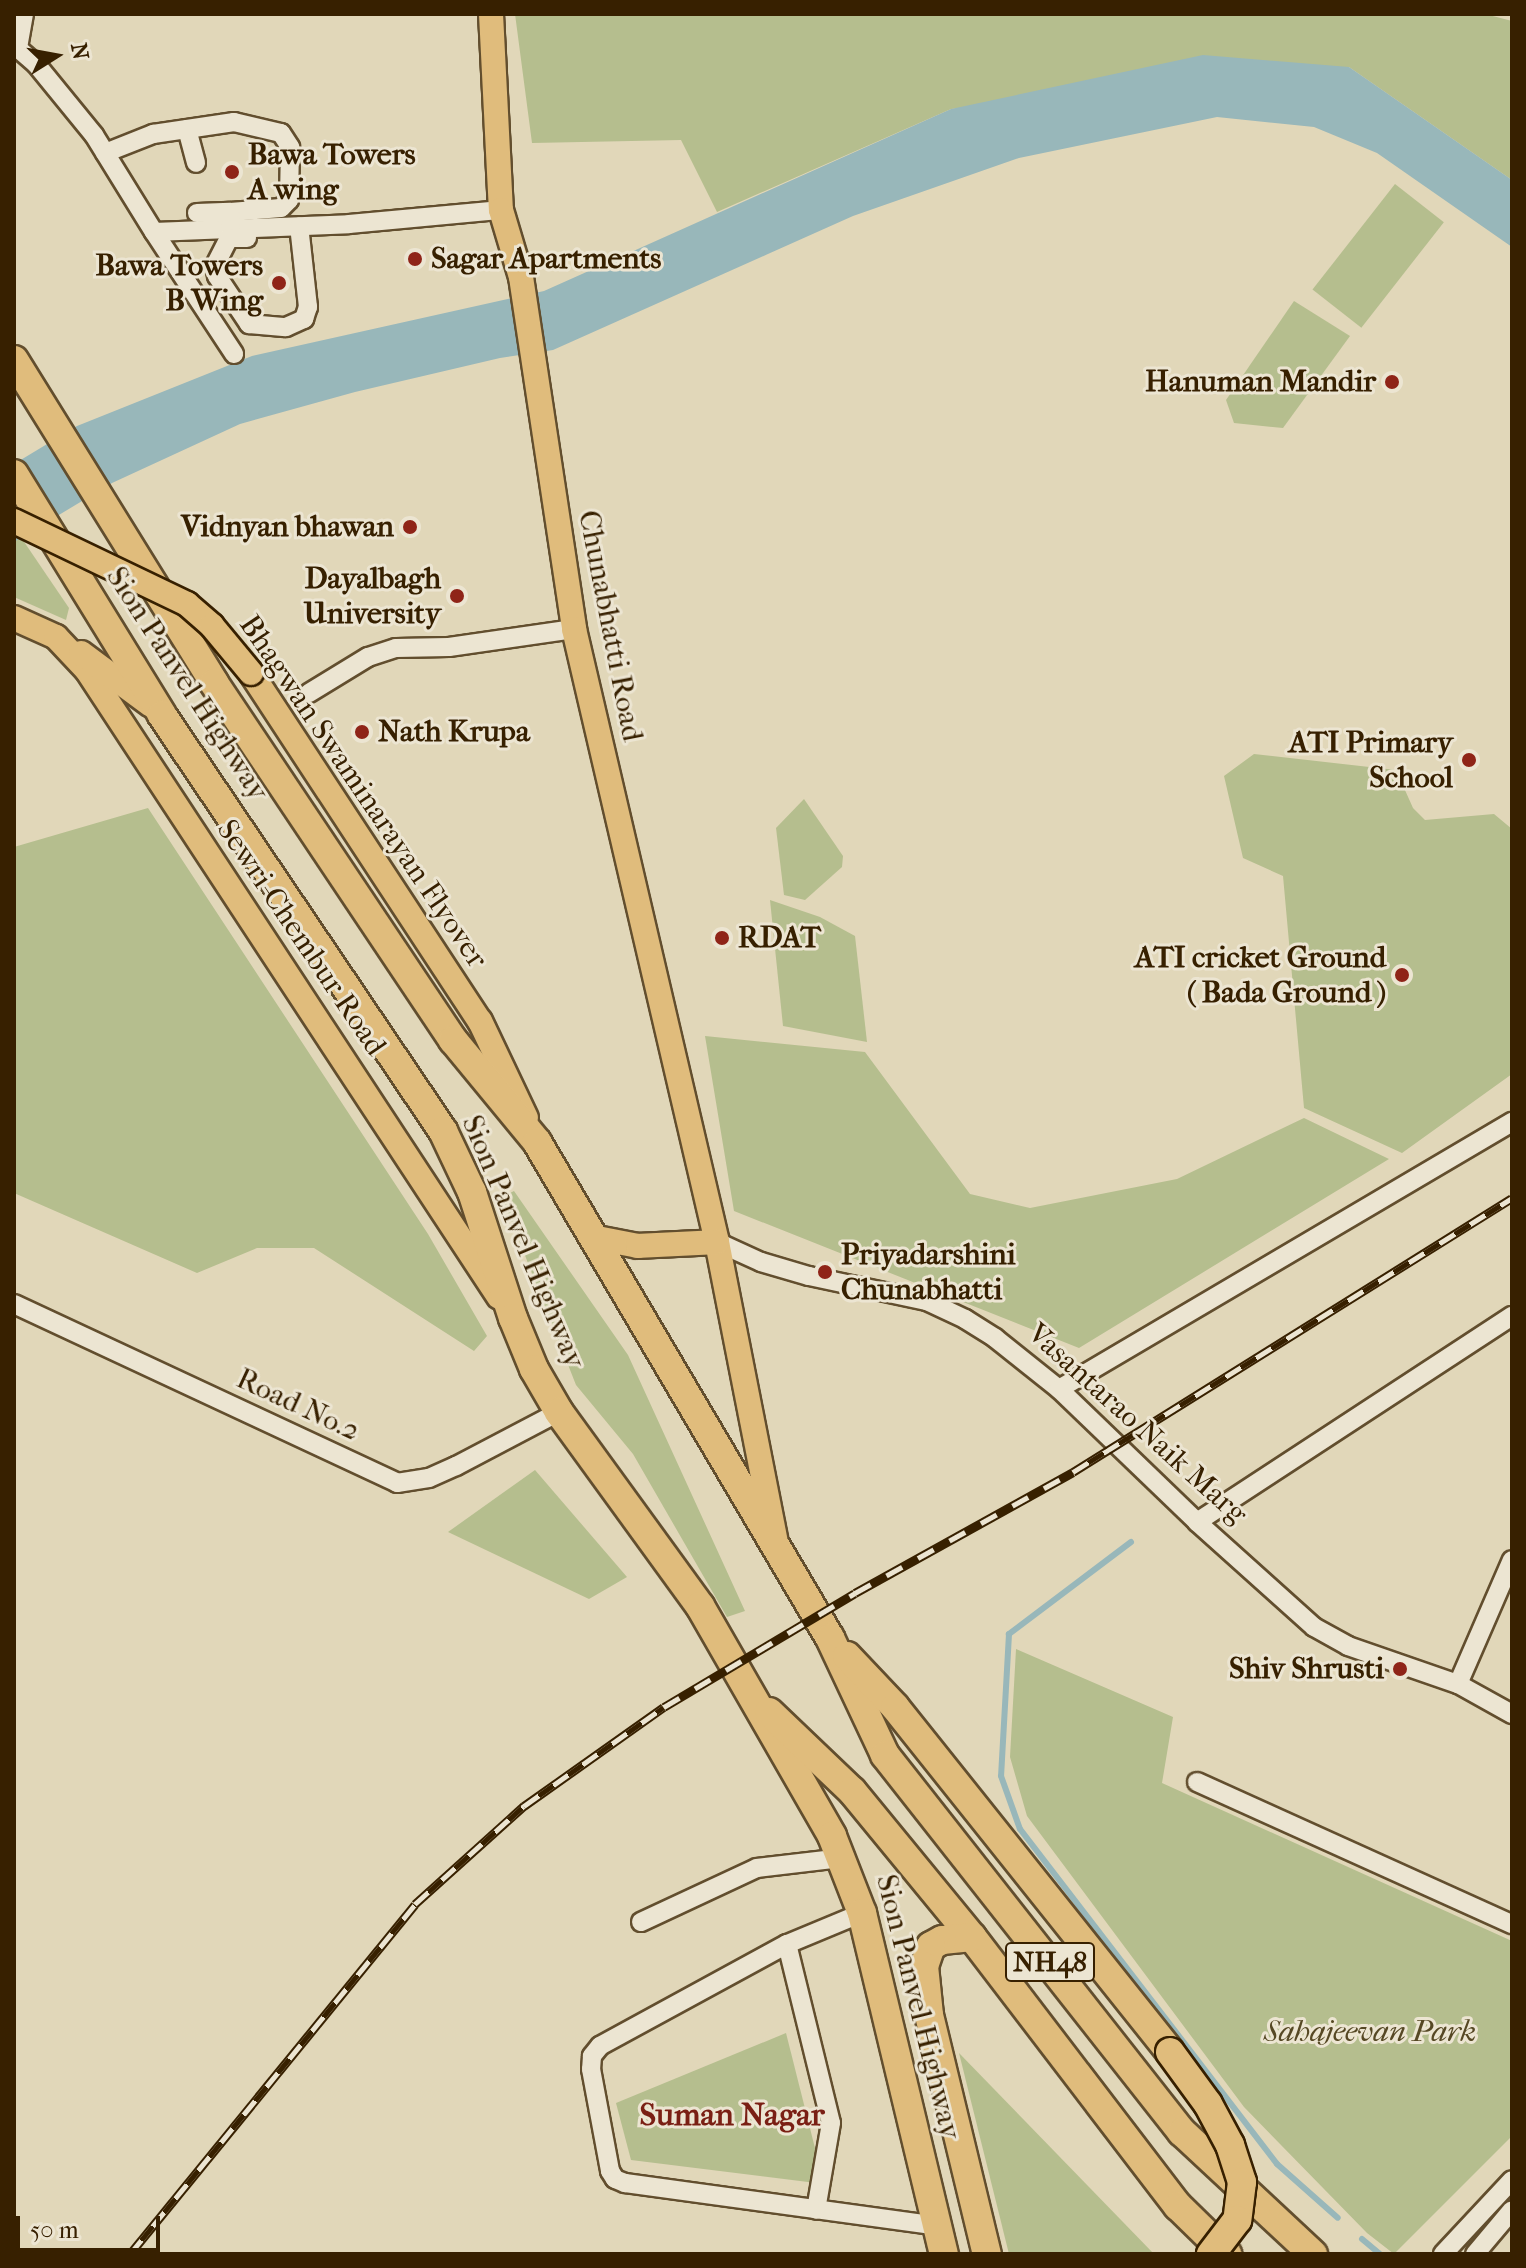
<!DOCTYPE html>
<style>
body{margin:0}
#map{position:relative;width:1526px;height:2268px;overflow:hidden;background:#e1d7b9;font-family:"IM FELL French Canon",serif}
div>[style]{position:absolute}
.green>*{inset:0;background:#b5be8e;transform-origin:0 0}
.water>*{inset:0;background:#98b7ba}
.stream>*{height:6px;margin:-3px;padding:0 3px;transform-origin:3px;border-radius:3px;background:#98b7ba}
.roads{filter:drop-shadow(2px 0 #624e2e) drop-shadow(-2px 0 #624e2e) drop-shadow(0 2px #624e2e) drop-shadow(0 -2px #624e2e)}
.minor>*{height:18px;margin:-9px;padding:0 9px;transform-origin:9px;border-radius:9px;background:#ece5d2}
.major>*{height:24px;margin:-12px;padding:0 12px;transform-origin:12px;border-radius:12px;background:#e0bc7c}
.highway>*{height:28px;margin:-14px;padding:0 14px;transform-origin:14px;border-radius:14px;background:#e0bc7c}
.rail>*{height:9px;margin-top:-4.5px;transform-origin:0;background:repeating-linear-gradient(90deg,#ece5d2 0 18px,#372000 0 36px);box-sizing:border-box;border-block:2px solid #372000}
.bridges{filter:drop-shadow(2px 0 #372000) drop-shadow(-2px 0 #372000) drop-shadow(0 2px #372000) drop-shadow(0 -2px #372000)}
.major-bridge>*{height:24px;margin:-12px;padding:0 12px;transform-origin:12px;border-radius:12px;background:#e0bc7c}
.highway-bridge>*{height:28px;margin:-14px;padding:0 14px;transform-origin:14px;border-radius:14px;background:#e0bc7c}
.dots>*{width:22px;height:22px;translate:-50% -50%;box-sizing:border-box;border:4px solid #ece5d2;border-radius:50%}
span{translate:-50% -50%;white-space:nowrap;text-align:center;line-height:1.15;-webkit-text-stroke:6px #ece5d2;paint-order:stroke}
.shield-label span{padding:2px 6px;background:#ece5d2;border:2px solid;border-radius:6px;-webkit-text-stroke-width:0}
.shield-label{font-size:28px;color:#372000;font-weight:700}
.poi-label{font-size:30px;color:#372000;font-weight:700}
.left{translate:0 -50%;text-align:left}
.right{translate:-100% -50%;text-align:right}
.street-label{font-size:30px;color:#372000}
.park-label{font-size:30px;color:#564824;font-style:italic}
.neighbourhood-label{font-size:32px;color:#7a1f14;font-weight:700}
.frame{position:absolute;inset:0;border:16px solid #372000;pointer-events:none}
.north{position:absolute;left:16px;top:16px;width:80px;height:80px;-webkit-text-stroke:6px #ece5d2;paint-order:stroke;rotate:79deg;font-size:22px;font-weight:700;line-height:32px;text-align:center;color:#372000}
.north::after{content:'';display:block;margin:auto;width:28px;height:36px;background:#372000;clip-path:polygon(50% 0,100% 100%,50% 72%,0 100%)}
.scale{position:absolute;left:16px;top:2216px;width:144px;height:36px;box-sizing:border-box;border:4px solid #372000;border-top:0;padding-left:10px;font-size:24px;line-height:28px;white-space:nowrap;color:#372000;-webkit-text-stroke:6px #ece5d2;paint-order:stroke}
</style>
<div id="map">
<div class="green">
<i style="clip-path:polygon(515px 14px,1485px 14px,1512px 21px,1512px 180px,1349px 67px,951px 109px,717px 212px,681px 140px,532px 143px)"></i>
<i style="left:1395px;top:184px;width:62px;height:134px;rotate:38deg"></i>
<i style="clip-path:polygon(1294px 301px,1350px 336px,1283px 428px,1234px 423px,1226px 400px)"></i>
<i style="clip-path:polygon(14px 527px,69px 608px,66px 620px,14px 597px)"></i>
<i style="clip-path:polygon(1254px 754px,1396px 770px,1413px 808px,1425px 820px,1494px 814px,1512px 829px,1512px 1074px,1402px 1153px,1304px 1108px,1283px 876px,1243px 858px,1224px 776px)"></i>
<i style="clip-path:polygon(804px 799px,843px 856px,842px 867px,805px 900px,784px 895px,776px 828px)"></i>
<i style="clip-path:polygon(148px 808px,428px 1234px,487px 1336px,474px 1351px,314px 1248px,257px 1248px,197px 1273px,14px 1193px,14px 847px)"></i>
<i style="clip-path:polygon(770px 900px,820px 917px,855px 936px,867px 1042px,783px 1026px)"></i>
<i style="clip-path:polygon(705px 1036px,865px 1052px,970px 1194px,1030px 1208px,1177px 1179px,1304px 1118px,1389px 1159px,1079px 1348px,734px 1211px)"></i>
<i style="clip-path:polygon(514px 1191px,628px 1355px,745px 1611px,727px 1617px,633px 1454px,576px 1385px,502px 1197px)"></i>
<i style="clip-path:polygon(535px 1470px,627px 1577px,589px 1599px,448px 1532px)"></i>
<i style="clip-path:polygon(1016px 1649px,1173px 1717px,1162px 1783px,1512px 1941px,1512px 2136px,1394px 2254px,1367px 2233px,1244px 2107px,1027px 1816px,1010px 1757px)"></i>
<i style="clip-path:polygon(786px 2033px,824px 2184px,631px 2160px,616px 2103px)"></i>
<i style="clip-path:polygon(959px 2053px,1154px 2254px,1009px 2254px)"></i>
</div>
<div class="water">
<i style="clip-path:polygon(1203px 55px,1349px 67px,1512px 180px,1512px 247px,1377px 153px,1314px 127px,1217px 117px,1019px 158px,853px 216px,553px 350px,500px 358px,355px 392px,240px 424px,112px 483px,14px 542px,14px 464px,77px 426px,252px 356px,544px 291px,951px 109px)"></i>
</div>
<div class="stream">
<i style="left:1131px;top:1542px;width:153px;rotate:143deg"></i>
<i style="left:1009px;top:1634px;width:142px;rotate:93.2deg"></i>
<i style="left:1001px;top:1776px;width:56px;rotate:70.3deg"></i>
<i style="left:1020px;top:1829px;width:422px;rotate:52.5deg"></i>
<i style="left:1277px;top:2164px;width:81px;rotate:41.5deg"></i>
<i style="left:1362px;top:2239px;width:23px;rotate:40deg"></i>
</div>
<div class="roads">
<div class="minor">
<i style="left:14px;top:45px;width:29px;rotate:41deg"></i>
<i style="left:36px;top:64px;width:92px;rotate:50.8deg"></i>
<i style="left:94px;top:135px;width:114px;rotate:58.3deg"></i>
<i style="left:154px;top:232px;width:195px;rotate:-2.3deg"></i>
<i style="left:349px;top:224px;width:153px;rotate:-5.3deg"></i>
<i style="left:18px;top:48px;width:35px;rotate:-80deg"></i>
<i style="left:187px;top:129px;width:35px;rotate:75deg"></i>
<i style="left:105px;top:153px;width:52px;rotate:-21.6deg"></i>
<i style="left:153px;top:134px;width:82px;rotate:-8.4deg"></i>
<i style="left:234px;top:122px;width:48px;rotate:13.2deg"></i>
<i style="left:281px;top:133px;width:17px;rotate:57deg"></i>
<i style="left:290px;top:147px;width:53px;rotate:91.1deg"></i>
<i style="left:289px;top:200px;width:11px;rotate:135deg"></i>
<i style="left:281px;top:208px;width:51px;rotate:175.5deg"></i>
<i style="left:230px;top:212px;width:17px;rotate:87deg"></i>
<i style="left:197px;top:213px;width:33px;rotate:-2deg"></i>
<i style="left:154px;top:232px;width:146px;rotate:56.7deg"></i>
<i style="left:247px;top:238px;width:18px;rotate:180deg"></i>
<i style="left:229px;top:238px;width:31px;rotate:117deg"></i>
<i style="left:215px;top:266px;width:10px;rotate:79deg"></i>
<i style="left:217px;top:276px;width:58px;rotate:56.3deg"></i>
<i style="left:249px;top:324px;width:37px;rotate:5deg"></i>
<i style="left:286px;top:327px;width:20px;rotate:-24deg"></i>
<i style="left:304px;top:319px;width:13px;rotate:-72deg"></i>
<i style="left:308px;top:307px;width:81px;rotate:-96.3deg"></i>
<i style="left:309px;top:693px;width:69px;rotate:-31.4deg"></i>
<i style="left:368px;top:657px;width:29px;rotate:-18deg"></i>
<i style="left:396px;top:648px;width:53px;rotate:-1.1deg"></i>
<i style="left:449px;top:647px;width:126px;rotate:-8.2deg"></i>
<i style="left:717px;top:1242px;width:48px;rotate:24.4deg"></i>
<i style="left:761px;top:1262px;width:50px;rotate:16.3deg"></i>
<i style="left:809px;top:1276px;width:121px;rotate:12deg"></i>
<i style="left:927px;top:1301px;width:42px;rotate:25.3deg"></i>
<i style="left:965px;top:1319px;width:36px;rotate:32deg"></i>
<i style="left:995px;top:1338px;width:82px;rotate:38.6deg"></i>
<i style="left:1059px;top:1389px;width:192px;rotate:43.9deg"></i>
<i style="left:1197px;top:1522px;width:157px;rotate:41.9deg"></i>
<i style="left:1314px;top:1627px;width:39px;rotate:29deg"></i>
<i style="left:1348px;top:1646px;width:116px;rotate:19.1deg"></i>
<i style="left:1458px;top:1684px;width:62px;rotate:29.1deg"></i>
<i style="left:14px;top:1304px;width:423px;rotate:25deg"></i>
<i style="left:397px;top:1483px;width:32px;rotate:-9deg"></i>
<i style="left:429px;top:1478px;width:30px;rotate:-24deg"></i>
<i style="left:456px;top:1466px;width:116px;rotate:-27.7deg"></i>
<i style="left:1059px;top:1389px;width:526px;rotate:-30.52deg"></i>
<i style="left:1197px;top:1522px;width:376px;rotate:-33.2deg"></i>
<i style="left:1458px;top:1684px;width:135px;rotate:-66.5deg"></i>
<i style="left:1197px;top:1782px;width:346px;rotate:24.3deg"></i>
<i style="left:862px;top:1913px;width:81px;rotate:157.5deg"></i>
<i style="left:787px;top:1944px;width:213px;rotate:151.4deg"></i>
<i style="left:600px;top:2046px;width:13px;rotate:129deg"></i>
<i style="left:592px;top:2056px;width:13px;rotate:94deg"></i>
<i style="left:591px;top:2069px;width:104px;rotate:79.4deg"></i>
<i style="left:610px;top:2171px;width:9px;rotate:58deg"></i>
<i style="left:615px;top:2179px;width:11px;rotate:22deg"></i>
<i style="left:625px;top:2183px;width:316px;rotate:7.8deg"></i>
<i style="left:641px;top:1922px;width:128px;rotate:-25deg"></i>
<i style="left:757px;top:1868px;width:86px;rotate:-6.7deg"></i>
<i style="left:787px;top:1944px;width:184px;rotate:76.2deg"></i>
<i style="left:831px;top:2123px;width:88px;rotate:99.8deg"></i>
<i style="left:1443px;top:2254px;width:101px;rotate:-47deg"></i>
<i style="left:1475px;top:2254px;width:57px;rotate:-49.9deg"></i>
</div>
<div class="major">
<i style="left:491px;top:14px;width:196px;rotate:87.1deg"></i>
<i style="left:501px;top:210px;width:70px;rotate:73.4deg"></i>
<i style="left:521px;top:277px;width:356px;rotate:81.4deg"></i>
<i style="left:574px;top:629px;width:629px;rotate:76.87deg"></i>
<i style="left:717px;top:1242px;width:302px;rotate:78.9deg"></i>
<i style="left:14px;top:618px;width:46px;rotate:24.3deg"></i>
<i style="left:56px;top:637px;width:45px;rotate:46.8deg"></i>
<i style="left:87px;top:670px;width:750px;rotate:56.69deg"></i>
<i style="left:81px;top:653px;width:87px;rotate:36.6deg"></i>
<i style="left:251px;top:673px;width:417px;rotate:56.7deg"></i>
<i style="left:480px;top:1021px;width:107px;rotate:64.6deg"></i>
<i style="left:597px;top:1238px;width:42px;rotate:11deg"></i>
<i style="left:638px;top:1246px;width:79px;rotate:-2.9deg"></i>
</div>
<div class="highway">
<i style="left:14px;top:360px;width:380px;rotate:58.2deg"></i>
<i style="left:214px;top:683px;width:430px;rotate:56.2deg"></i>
<i style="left:453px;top:1040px;width:132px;rotate:50.5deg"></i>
<i style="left:537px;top:1142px;width:576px;rotate:59.43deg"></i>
<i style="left:830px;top:1638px;width:129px;rotate:64.8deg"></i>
<i style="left:885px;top:1755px;width:480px;rotate:51.8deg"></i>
<i style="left:1182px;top:2132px;width:179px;rotate:43deg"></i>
<i style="left:14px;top:474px;width:283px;rotate:58.4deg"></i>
<i style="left:162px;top:715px;width:502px;rotate:55.96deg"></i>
<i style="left:443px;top:1131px;width:68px;rotate:64.6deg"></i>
<i style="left:472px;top:1192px;width:133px;rotate:72deg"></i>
<i style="left:513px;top:1318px;width:55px;rotate:67.6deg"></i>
<i style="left:534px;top:1369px;width:50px;rotate:59.8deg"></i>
<i style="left:559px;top:1412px;width:240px;rotate:54deg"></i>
<i style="left:700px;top:1606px;width:265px;rotate:60.1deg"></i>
<i style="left:832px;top:1836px;width:83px;rotate:68.7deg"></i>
<i style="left:862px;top:1913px;width:351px;rotate:76.5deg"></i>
<i style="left:847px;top:1656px;width:70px;rotate:46.7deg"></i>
<i style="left:895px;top:1707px;width:441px;rotate:51.4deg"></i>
<i style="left:769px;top:1712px;width:115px;rotate:43.6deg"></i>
<i style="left:852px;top:1791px;width:189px;rotate:50.6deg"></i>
<i style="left:972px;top:1937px;width:339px;rotate:52.6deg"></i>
<i style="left:1178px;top:2206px;width:69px;rotate:44.4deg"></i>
<i style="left:972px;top:1937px;width:30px;rotate:174deg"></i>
<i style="left:942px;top:1940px;width:13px;rotate:151deg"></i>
<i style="left:931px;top:1946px;width:21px;rotate:109deg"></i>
<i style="left:924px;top:1966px;width:49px;rotate:84.2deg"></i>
<i style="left:929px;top:2015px;width:246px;rotate:76.4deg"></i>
</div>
</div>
<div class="rail">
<i style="left:130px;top:2254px;width:451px;rotate:-50.8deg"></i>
<i style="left:415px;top:1904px;width:147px;rotate:-42deg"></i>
<i style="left:524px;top:1806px;width:171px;rotate:-35.3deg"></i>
<i style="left:664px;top:1707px;width:222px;rotate:-30.8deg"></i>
<i style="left:855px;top:1593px;width:249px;rotate:-29deg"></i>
<i style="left:1073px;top:1472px;width:517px;rotate:-31.97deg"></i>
</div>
<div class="bridges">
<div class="major-bridge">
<i style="left:14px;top:521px;width:192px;rotate:25.6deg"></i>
<i style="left:187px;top:604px;width:33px;rotate:41deg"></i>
<i style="left:212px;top:626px;width:61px;rotate:50.3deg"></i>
</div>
<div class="highway-bridge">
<i style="left:1170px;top:2052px;width:64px;rotate:53.8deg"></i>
<i style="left:1208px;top:2104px;width:47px;rotate:61.8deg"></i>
<i style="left:1230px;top:2145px;width:39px;rotate:72deg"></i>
<i style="left:1242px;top:2182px;width:38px;rotate:97deg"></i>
<i style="left:1237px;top:2220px;width:43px;rotate:127.4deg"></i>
</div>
</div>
<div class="dots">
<i style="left:232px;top:172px;background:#8f2418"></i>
<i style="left:415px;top:259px;background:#8f2418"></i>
<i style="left:279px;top:283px;background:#8f2418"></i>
<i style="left:1392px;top:382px;background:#8f2418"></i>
<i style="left:410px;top:527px;background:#8f2418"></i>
<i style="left:457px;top:596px;background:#8f2418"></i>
<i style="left:362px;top:732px;background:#8f2418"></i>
<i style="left:1469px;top:760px;background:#8f2418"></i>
<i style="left:722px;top:938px;background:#8f2418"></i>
<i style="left:1402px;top:975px;background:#8f2418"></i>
<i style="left:825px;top:1272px;background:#8f2418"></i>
<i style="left:1400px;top:1669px;background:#8f2418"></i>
</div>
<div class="shield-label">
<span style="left:1050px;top:1962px">NH48</span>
</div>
<div class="poi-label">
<span class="left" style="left:248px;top:172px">Bawa Towers<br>A wing</span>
<span class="left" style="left:431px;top:259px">Sagar Apartments</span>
<span class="right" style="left:263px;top:283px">Bawa Towers<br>B Wing</span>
<span class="right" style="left:1376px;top:382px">Hanuman Mandir</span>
<span class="right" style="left:394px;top:527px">Vidnyan bhawan</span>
<span class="right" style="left:441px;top:596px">Dayalbagh<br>University</span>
<span class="left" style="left:378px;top:732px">Nath Krupa</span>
<span class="right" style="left:1453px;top:760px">ATI Primary<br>School</span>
<span class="left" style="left:738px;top:938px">RDAT</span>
<span class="right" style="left:1386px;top:975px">ATI cricket Ground<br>( Bada Ground )</span>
<span class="left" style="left:841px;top:1272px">Priyadarshini<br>Chunabhatti</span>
<span class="right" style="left:1384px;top:1669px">Shiv Shrusti</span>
</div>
<div class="street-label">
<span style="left:610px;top:626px;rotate:79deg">Chunabhatti Road</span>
<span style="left:187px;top:684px;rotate:57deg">Sion Panvel Highway</span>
<span style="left:363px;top:792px;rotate:56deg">Bhagwan Swaminarayan Flyover</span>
<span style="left:301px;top:938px;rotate:56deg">Sewri-Chembur Road</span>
<span style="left:523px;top:1242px;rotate:67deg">Sion Panvel Highway</span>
<span style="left:298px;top:1405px;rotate:25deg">Road No.2</span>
<span style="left:1137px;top:1424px;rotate:42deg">Vasantarao Naik Marg</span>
<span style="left:918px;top:2007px;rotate:76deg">Sion Panvel Highway</span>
</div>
<div class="park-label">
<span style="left:1370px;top:2032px">Sahajeevan Park</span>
</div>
<div class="neighbourhood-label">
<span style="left:732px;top:2115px">Suman Nagar</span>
</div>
<div class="frame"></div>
<div class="north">N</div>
<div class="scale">50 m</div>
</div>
